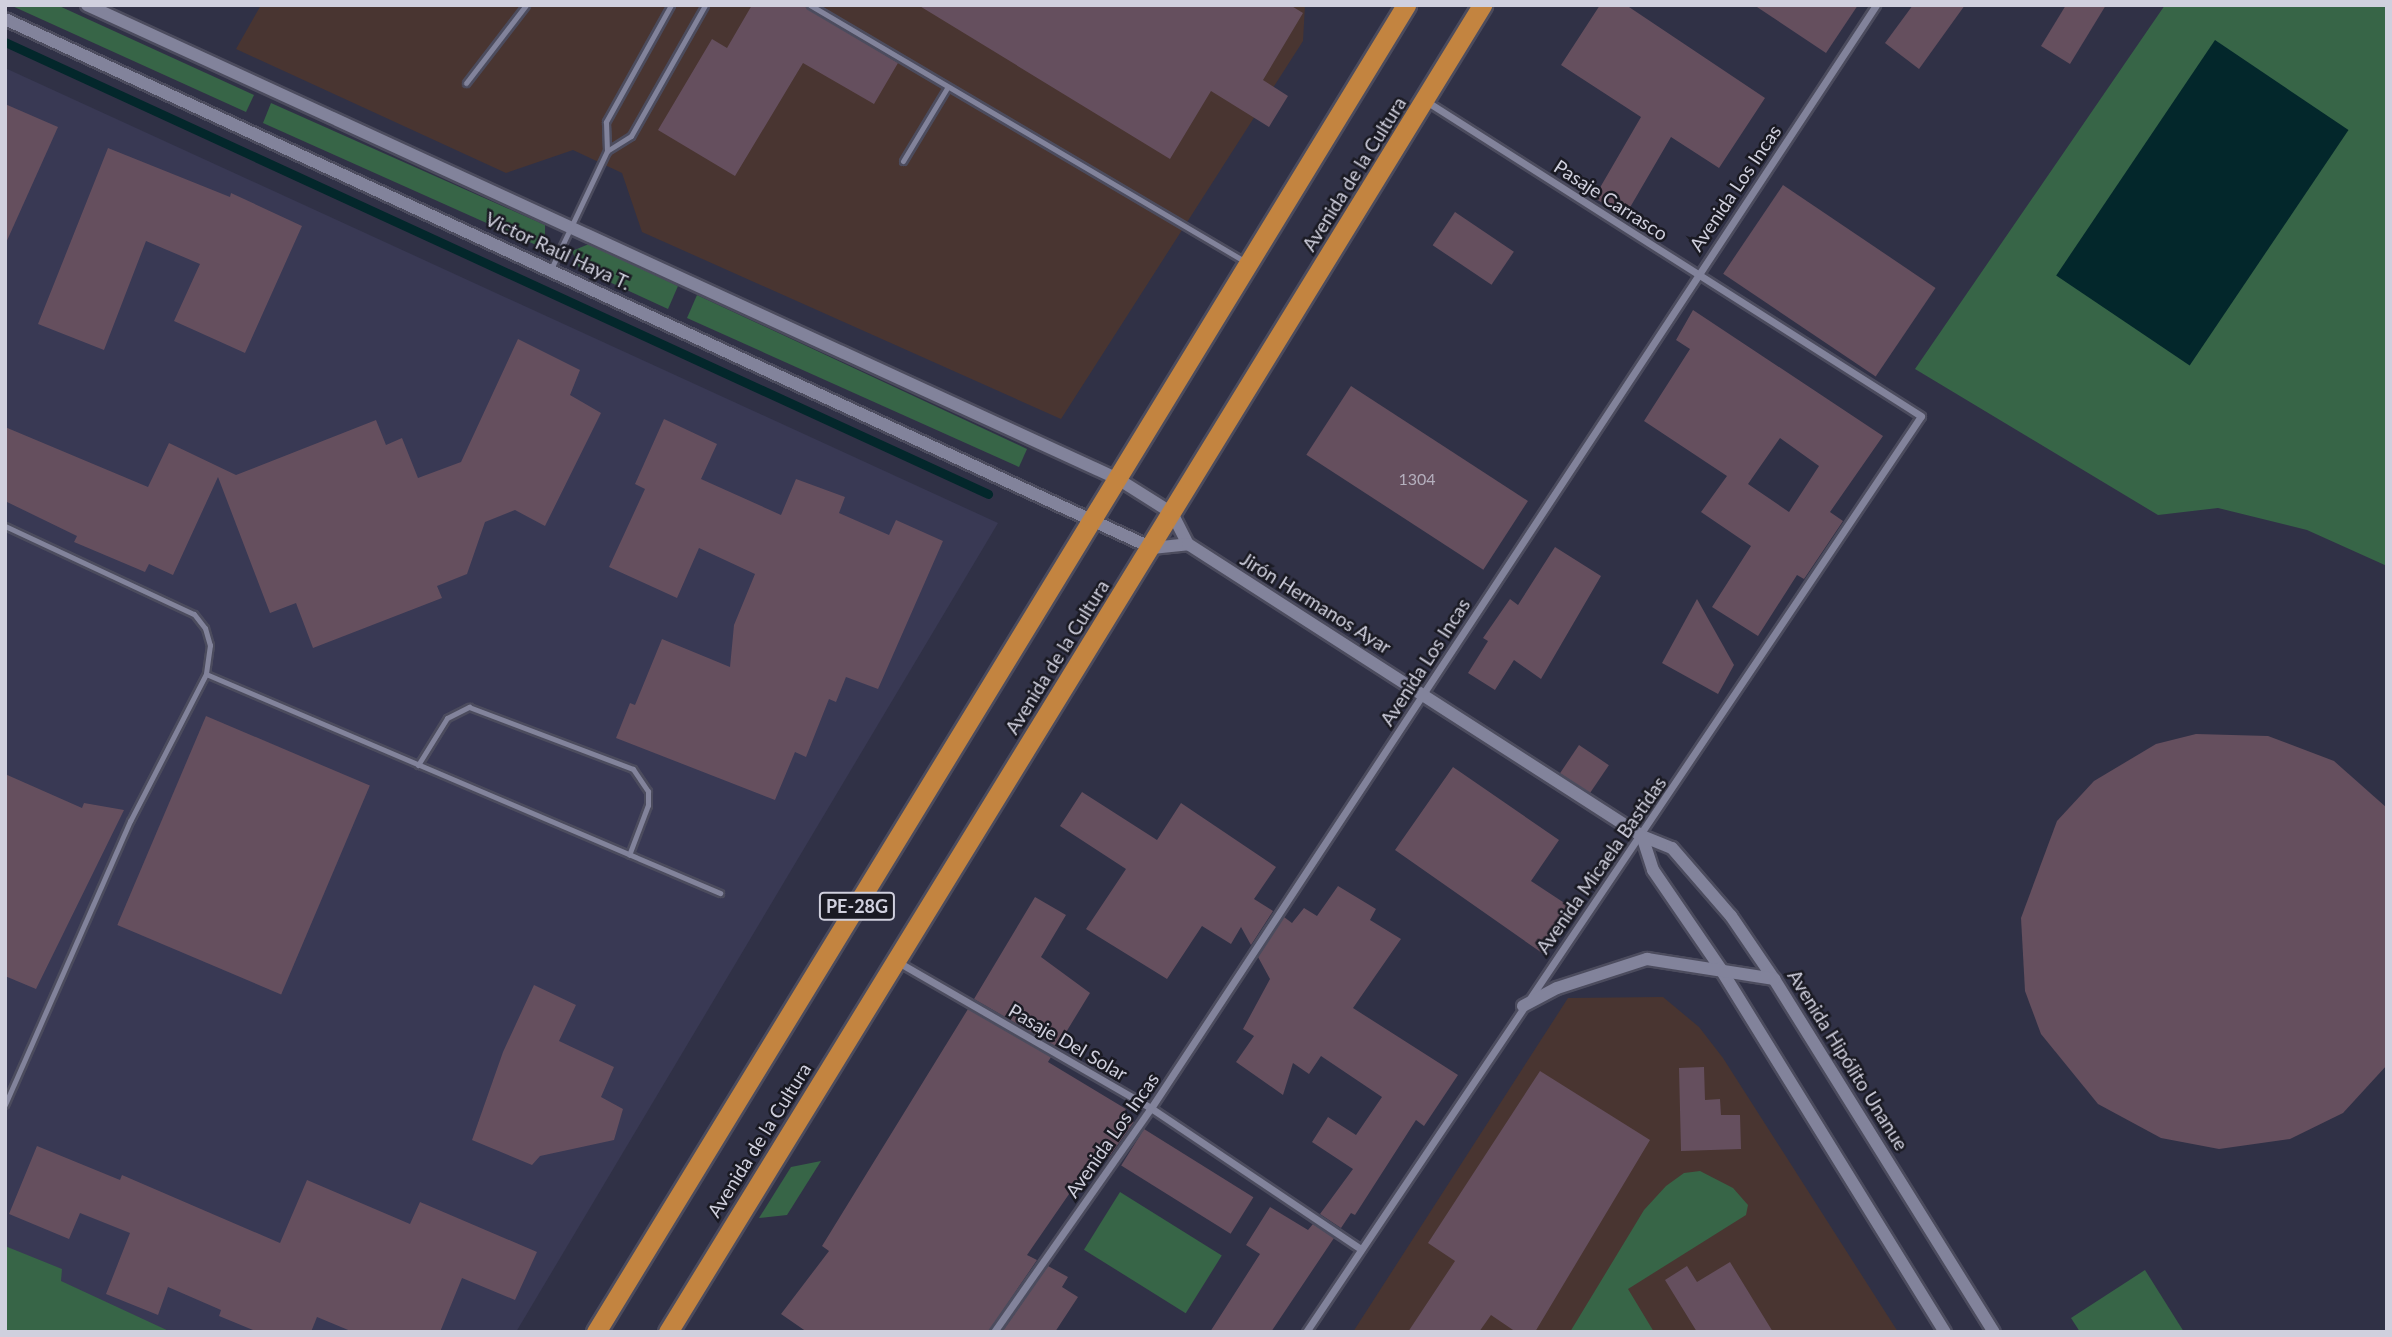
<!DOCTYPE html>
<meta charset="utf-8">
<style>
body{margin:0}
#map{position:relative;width:2392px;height:1337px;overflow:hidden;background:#303146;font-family:Lato,sans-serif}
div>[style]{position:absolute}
.built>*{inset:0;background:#393954}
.medical>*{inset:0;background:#493531}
.green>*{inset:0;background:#376547;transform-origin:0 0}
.water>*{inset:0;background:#03272b;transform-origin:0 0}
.stream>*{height:9px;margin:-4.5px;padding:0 4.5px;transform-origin:4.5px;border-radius:4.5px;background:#03272b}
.building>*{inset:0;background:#654f5e;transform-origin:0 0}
.roads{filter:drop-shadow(2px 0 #4c4c5e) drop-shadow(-2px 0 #4c4c5e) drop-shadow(0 2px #4c4c5e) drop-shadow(0 -2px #4c4c5e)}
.service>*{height:5px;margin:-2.5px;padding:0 2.5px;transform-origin:2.5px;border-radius:2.5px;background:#82839b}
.minor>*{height:7px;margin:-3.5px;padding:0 3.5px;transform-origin:3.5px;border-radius:3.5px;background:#82839b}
.tertiary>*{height:12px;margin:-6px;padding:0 6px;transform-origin:6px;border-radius:6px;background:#82839b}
.trunk>*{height:19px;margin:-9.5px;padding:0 9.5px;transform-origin:9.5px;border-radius:9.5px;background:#c38440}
span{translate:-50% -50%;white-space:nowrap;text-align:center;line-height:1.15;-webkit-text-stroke:5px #1a1a23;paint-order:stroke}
.number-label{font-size:16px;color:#b5b0be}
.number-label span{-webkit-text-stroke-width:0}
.shield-label span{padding:2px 5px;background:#1a1a23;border:2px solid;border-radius:5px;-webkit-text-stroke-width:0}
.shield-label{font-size:18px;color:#d0d0de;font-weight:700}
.street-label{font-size:19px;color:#d0d0de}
.frame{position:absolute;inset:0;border:7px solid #d0d0de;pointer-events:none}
</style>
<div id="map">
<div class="built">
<i style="clip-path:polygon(5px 68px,998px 523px,516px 1332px,5px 1332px)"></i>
</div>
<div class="medical">
<i style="clip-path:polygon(261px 5px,1305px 5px,1303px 41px,1061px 419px,642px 232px,622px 173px,573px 150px,506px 173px,236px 49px)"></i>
<i style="clip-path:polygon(1663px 997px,1699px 1027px,1723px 1058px,1898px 1332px,1353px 1332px,1568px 998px)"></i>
</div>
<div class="green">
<i style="clip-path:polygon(10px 5px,57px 5px,254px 95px,246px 112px)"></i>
<i style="clip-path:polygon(2165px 5px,2387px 5px,2387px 566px,2307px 530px,2218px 508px,2158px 515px,1915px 369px)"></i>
<i style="clip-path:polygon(271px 103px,545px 225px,545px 239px,536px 245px,263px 123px)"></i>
<i style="clip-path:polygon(589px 244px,678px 286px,668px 309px,579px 268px,572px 251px)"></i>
<i style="clip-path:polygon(697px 295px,1027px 449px,1019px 467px,687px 318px)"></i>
<i style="clip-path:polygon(821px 1161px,787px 1215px,759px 1218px,791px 1167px)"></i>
<i style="clip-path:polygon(1700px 1171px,1733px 1188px,1748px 1205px,1746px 1215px,1628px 1289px,1654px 1332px,1570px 1332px,1644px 1210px,1666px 1186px,1684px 1173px)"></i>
<i style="left:1120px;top:1192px;width:120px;height:68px;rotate:32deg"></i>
<i style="clip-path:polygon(5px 1246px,62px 1269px,61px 1281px,171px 1332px,5px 1332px)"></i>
<i style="clip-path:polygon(2145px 1270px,2184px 1332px,2080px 1332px,2071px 1318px)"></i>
</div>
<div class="water">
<i style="left:2215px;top:40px;width:161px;height:284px;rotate:34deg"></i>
</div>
<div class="stream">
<i style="left:5px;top:42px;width:1082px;rotate:24.69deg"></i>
</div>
<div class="building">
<i style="clip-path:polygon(752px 5px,802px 5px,898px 63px,874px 104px,803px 63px,735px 176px,658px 130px,712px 39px,727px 48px)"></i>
<i style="clip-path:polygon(918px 5px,1290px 5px,1303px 13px,1263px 80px,1288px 96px,1269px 127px,1211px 91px,1170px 159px)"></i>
<i style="clip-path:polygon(1600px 5px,1626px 5px,1765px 98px,1719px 168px,1671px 137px,1625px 216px,1594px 198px,1641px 117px,1561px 65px)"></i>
<i style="clip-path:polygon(1754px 5px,1858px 5px,1826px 53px)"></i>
<i style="clip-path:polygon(1913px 5px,1965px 5px,1919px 69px,1885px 43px)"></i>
<i style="clip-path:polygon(2066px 5px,2106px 5px,2070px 64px,2041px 46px)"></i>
<i style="clip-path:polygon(5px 104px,58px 127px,5px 245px)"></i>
<i style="clip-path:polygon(108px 148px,230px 197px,231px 193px,302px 226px,245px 353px,174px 321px,200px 264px,146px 241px,104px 350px,38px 324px)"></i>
<i style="left:1783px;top:185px;width:184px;height:107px;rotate:34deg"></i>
<i style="left:1455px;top:212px;width:71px;height:40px;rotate:34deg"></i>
<i style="clip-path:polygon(evenodd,1693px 310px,1883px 436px,1830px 512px,1843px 521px,1804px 579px,1797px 575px,1758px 636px,1712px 607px,1751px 546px,1701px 512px,1727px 476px,1644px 421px,1690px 349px,1676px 340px,1693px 310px,1780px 438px,1819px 466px,1789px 512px,1748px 484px,1780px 438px)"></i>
<i style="clip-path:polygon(518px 339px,580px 370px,570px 395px,601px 413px,545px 526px,515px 510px,485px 522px,467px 574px,437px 586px,442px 598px,313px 648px,296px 603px,270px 613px,218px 477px,173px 575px,149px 564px,145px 572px,74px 542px,77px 536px,5px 501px,5px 427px,148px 487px,169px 443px,236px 475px,376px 420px,386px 445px,402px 438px,418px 478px,461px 462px)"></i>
<i style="left:1351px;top:386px;width:211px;height:82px;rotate:33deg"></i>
<i style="clip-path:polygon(664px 419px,717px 444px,701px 479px,781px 515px,796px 479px,845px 497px,839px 513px,889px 535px,896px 520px,943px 541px,878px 689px,846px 677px,836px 702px,829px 699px,806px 757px,795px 752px,775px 800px,616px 738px,630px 703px,635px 705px,662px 639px,730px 667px,734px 625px,755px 574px,699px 548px,677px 598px,609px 567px,645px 489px,635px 484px)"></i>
<i style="clip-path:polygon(1555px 547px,1601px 576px,1541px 679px,1514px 660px,1495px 690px,1468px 673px,1488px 641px,1483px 638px,1510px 599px,1518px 605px)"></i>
<i style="clip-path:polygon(1697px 599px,1734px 665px,1718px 694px,1662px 663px)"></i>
<i style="left:206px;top:716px;width:178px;height:227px;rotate:23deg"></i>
<i style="clip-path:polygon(2196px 734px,2268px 736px,2334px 761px,2387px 808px,2387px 1065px,2343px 1113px,2290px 1139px,2219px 1149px,2161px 1138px,2098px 1104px,2041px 1034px,2025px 991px,2021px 918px,2057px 821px,2094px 781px,2156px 744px)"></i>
<i style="left:1579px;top:745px;width:36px;height:34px;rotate:34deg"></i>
<i style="clip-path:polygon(1453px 767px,1559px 840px,1531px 881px,1572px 908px,1542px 953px,1395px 850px)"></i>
<i style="clip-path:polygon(5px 774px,82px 808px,84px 803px,124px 810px,36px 989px,5px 976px)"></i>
<i style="clip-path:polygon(1082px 792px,1157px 840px,1181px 803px,1276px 867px,1254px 899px,1273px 911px,1251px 945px,1241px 927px,1231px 944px,1202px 926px,1167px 979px,1086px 929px,1126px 869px,1060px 826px)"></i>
<i style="clip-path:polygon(1338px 886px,1376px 909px,1370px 920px,1401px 939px,1353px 1008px,1458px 1075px,1424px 1126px,1416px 1120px,1355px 1215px,1351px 1213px,1341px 1228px,1320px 1214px,1353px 1169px,1312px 1142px,1328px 1117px,1356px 1135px,1382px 1097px,1321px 1056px,1309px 1074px,1293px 1063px,1283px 1095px,1236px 1062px,1254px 1036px,1243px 1029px,1270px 979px,1258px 957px,1284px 917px,1292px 923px,1304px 908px,1317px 916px)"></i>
<i style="clip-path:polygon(1035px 897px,1066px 915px,1041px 957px,1090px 993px,1057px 1047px,974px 999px)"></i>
<i style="clip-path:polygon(534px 985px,576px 1005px,559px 1041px,614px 1067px,601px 1097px,623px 1109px,614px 1140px,540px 1156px,532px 1165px,472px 1140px,503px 1052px)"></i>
<i style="clip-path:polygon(968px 1009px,1051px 1057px,1048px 1062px,1126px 1109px,1122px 1115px,1134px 1122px,1109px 1157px,1102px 1153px,1087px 1168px,1027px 1255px,1037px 1260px,988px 1332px,807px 1332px,781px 1314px,829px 1251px,822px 1246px)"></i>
<i style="clip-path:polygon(1704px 1067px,1705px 1100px,1720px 1099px,1721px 1115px,1740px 1115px,1741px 1149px,1681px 1151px,1679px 1068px)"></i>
<i style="clip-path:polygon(1540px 1071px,1650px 1140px,1535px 1332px,1516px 1332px,1491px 1315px,1479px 1332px,1408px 1332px,1455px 1261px,1428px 1243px)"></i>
<i style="left:1144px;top:1129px;width:129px;height:43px;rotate:32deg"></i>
<i style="clip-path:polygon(37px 1146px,120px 1180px,122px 1175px,280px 1243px,307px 1180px,410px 1224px,420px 1202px,537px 1252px,515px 1300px,462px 1278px,440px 1332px,353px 1332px,317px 1317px,311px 1332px,258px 1332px,219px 1316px,221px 1310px,168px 1287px,158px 1315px,106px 1294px,130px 1233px,80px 1213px,69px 1239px,9px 1214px)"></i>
<i style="clip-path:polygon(1270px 1207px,1308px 1230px,1313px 1224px,1334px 1238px,1271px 1332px,1210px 1332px,1260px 1254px,1246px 1245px)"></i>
<i style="clip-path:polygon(1730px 1262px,1773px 1332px,1697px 1332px,1665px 1280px,1687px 1266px,1697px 1282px)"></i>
<i style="clip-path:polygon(1048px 1266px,1068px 1277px,1062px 1287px,1078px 1297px,1055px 1332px,1002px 1332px)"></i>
</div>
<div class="roads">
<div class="service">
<i style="left:671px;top:5px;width:134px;rotate:119.1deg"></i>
<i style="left:606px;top:122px;width:29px;rotate:88deg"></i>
<i style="left:607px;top:151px;width:28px;rotate:-32deg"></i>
<i style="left:631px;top:136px;width:150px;rotate:-60.5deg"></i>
<i style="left:810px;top:5px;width:504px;rotate:30.53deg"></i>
<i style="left:466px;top:83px;width:98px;rotate:-52.4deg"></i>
<i style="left:903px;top:161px;width:85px;rotate:-58.9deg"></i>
<i style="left:551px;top:269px;width:131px;rotate:-64.6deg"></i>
<i style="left:5px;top:526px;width:208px;rotate:25deg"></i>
<i style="left:194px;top:614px;width:18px;rotate:52deg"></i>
<i style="left:205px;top:628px;width:18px;rotate:74deg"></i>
<i style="left:210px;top:645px;width:29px;rotate:98deg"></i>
<i style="left:206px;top:674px;width:165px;rotate:117.3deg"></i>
<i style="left:130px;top:821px;width:310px;rotate:113.8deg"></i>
<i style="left:206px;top:674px;width:559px;rotate:23.08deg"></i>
<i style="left:418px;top:765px;width:55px;rotate:-58.3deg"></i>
<i style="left:447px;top:718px;width:25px;rotate:-27deg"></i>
<i style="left:469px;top:707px;width:175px;rotate:20.7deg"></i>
<i style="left:633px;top:769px;width:27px;rotate:56deg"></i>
<i style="left:648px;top:791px;width:14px;rotate:90deg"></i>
<i style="left:648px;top:805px;width:53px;rotate:110.8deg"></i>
</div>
<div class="minor">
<i style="left:898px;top:962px;width:292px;rotate:30deg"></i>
<i style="left:1151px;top:1108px;width:253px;rotate:33.9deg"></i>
<i style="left:994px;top:1332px;width:274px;rotate:-55deg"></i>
<i style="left:1151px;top:1108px;width:1320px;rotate:-56.68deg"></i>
<i style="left:1306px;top:1332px;width:1103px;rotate:-56.12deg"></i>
<i style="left:1921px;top:416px;width:587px;rotate:-147.53deg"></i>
</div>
<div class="tertiary">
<i style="left:87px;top:5px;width:1135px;rotate:24.69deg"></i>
<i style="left:1118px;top:479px;width:64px;rotate:32.2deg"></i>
<i style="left:1172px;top:513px;width:35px;rotate:63deg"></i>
<i style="left:5px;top:19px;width:1263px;rotate:24.76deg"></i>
<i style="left:1152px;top:548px;width:36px;rotate:-6deg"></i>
<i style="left:1188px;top:544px;width:540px;rotate:32.75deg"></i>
<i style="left:1642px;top:836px;width:32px;rotate:22deg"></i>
<i style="left:1672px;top:848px;width:90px;rotate:49.1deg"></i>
<i style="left:1731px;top:916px;width:76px;rotate:55.7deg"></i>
<i style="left:1774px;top:979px;width:416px;rotate:58.1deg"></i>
<i style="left:1642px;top:836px;width:36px;rotate:72deg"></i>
<i style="left:1653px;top:870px;width:119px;rotate:55.6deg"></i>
<i style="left:1720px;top:968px;width:428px;rotate:58.3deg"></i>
<i style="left:1523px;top:1006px;width:38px;rotate:-28deg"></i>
<i style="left:1557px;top:988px;width:95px;rotate:-17.9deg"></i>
<i style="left:1647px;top:959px;width:129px;rotate:8.9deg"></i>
</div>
<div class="trunk">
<i style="left:596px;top:1332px;width:1555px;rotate:-58.6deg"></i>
<i style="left:668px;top:1332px;width:1557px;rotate:-58.47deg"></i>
</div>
</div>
<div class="number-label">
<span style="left:1417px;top:479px">1304</span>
</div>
<div class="shield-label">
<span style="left:857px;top:906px">PE-28G</span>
</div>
<div class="street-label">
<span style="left:1354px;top:174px;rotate:-58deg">Avenida de la Cultura</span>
<span style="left:1735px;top:188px;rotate:-56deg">Avenida Los Incas</span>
<span style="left:1611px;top:200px;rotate:33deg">Pasaje Carrasco</span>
<span style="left:558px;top:251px;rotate:25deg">Victor Raúl Haya T.</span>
<span style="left:1316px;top:603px;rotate:32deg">Jirón Hermanos Ayar</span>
<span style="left:1057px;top:657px;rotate:-58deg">Avenida de la Cultura</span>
<span style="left:1425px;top:662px;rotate:-57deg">Avenida Los Incas</span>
<span style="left:1601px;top:865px;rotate:-55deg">Avenida Micaela Bastidas</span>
<span style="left:1068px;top:1042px;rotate:30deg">Pasaje Del Solar</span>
<span style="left:1848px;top:1060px;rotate:58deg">Avenida Hipólito Unanue</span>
<span style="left:1112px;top:1135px;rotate:-55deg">Avenida Los Incas</span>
<span style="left:759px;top:1140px;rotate:-58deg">Avenida de la Cultura</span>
</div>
<div class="frame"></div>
</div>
